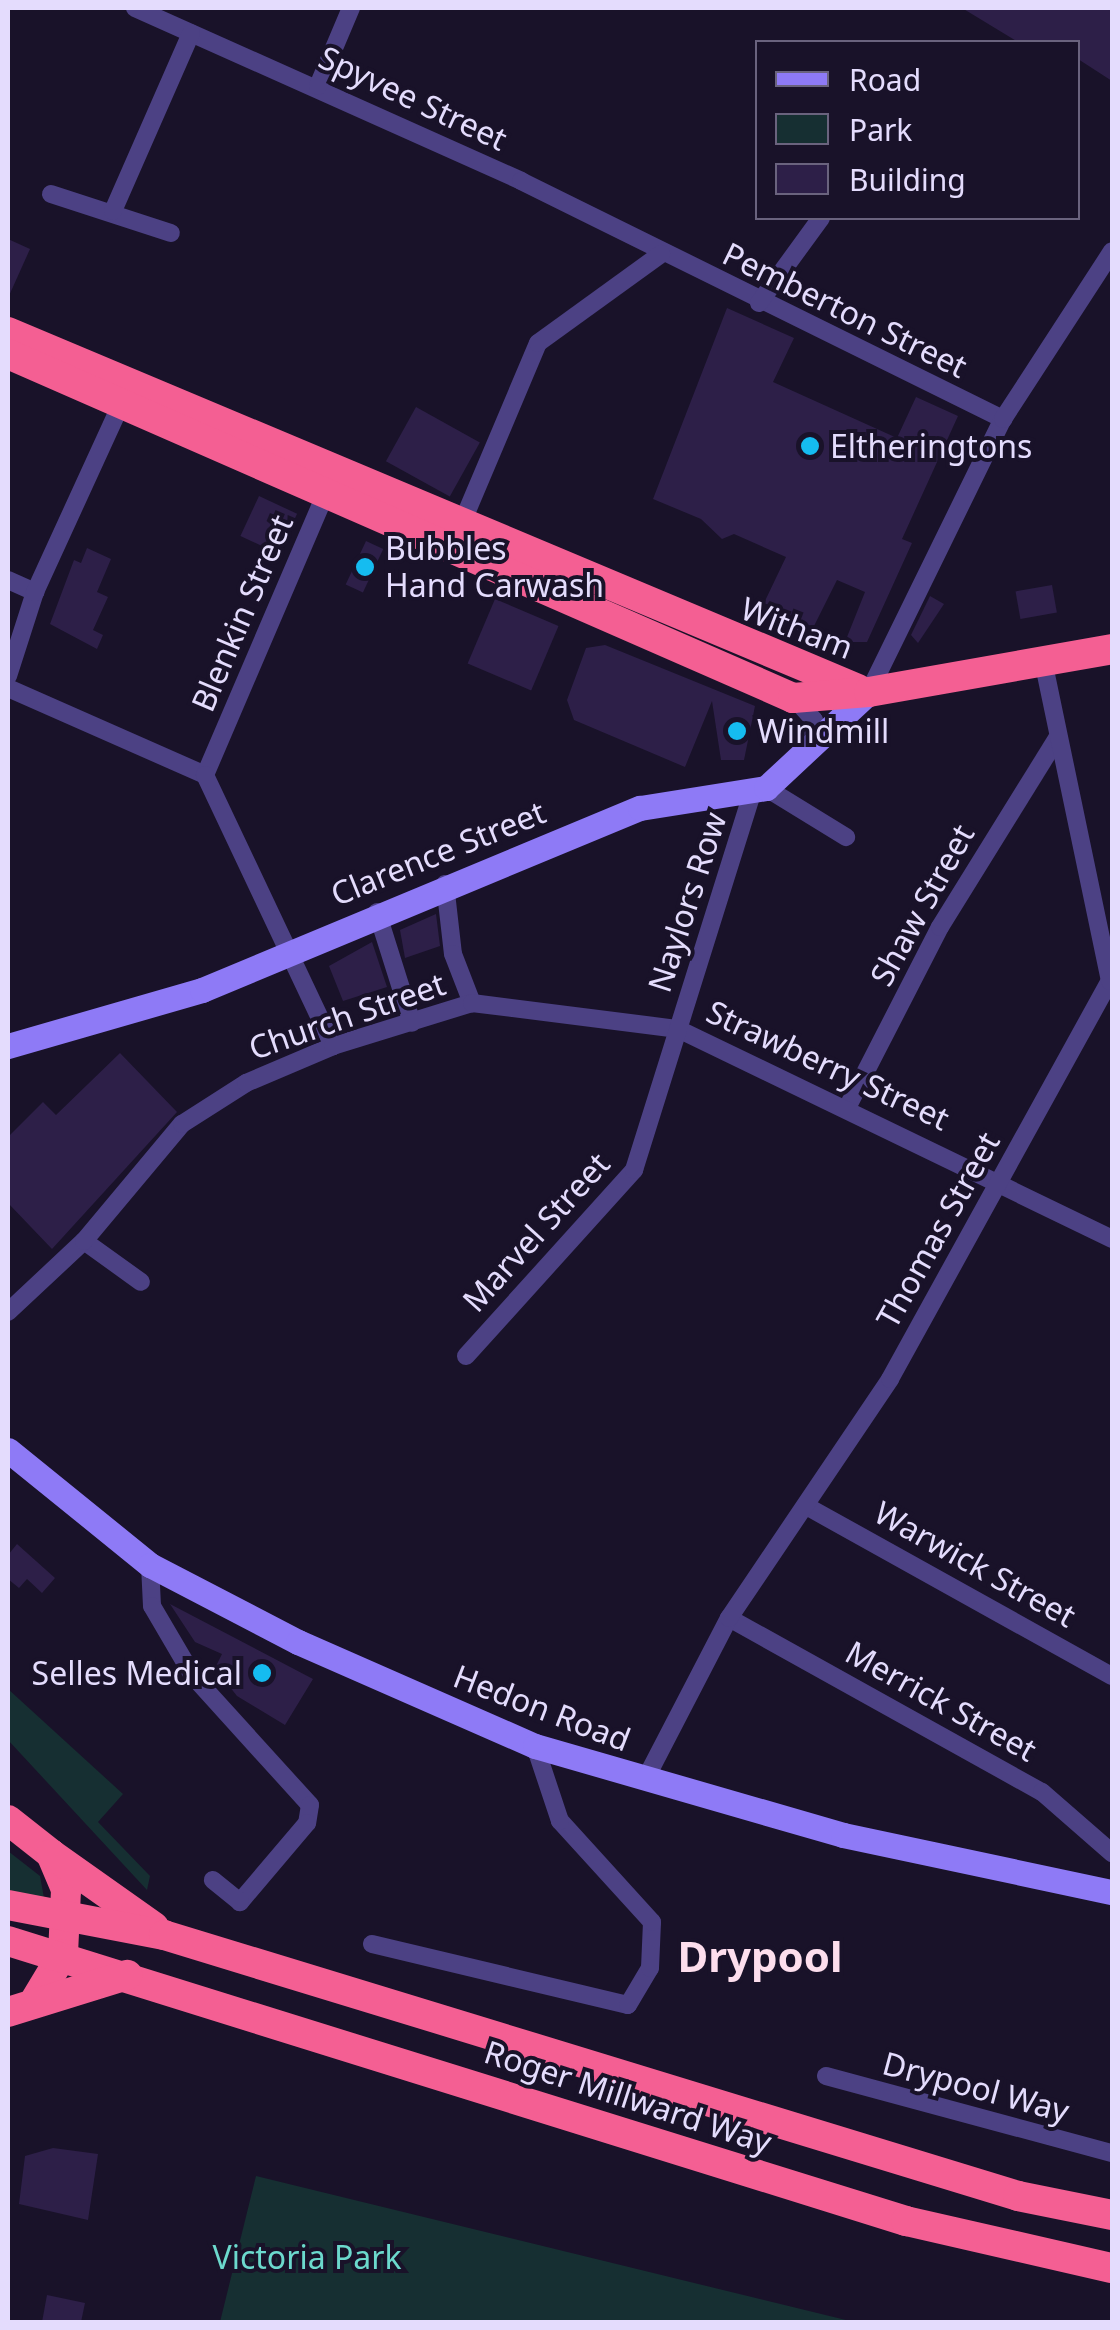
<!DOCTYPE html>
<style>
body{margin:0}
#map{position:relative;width:1120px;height:2330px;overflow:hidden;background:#191229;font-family:"Noto Sans",sans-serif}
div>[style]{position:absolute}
.green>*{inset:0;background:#162f32}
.building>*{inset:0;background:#2d1f48;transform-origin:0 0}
.street>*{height:18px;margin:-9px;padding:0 9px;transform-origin:9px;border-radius:9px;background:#4c4184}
.secondary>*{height:25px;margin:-12.5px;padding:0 12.5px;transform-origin:12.5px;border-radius:12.5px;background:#8e7af6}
.highway>*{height:30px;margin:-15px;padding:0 15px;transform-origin:15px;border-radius:15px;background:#f45f93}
.dots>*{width:28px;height:28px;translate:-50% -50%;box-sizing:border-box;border:5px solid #191229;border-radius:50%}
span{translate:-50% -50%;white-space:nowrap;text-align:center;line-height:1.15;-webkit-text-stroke:8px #191229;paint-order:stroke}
.street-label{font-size:32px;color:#e4dcfd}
.poi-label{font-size:32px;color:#e4dcfd}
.left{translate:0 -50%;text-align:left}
.right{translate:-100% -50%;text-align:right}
.park-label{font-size:32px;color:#6cd9cd}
.district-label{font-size:42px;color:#fddeed;font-weight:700}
.frame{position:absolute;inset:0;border:10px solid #e4dcfd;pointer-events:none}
.legend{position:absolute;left:755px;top:40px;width:325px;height:180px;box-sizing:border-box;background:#191229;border:2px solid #6a637e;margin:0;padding:12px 18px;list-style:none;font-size:30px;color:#e4dcfd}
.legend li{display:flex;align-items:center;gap:20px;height:50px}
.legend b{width:50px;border:2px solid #6a637e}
</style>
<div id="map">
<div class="green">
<i style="clip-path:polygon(8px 1689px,123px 1794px,98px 1822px,150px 1876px,147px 1890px,8px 1740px)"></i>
<i style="clip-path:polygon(8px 1851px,40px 1876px,44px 1898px,8px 1891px)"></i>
<i style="clip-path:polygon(256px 2176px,301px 2187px,854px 2322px,220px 2322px)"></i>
</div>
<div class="building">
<i style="clip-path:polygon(962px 8px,1112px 8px,1112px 81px,1078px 59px,1078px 42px,1018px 42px)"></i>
<i style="clip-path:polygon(8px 239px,30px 249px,8px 298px)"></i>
<i style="clip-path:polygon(727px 308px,794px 338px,773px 382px,897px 438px,916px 397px,958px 416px,902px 539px,912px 543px,867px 642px,845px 642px,865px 592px,837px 580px,809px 636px,771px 617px,775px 608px,764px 603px,786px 557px,734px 534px,722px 539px,701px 519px,653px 499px)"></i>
<i style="left:416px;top:407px;width:73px;height:62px;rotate:29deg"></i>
<i style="left:259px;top:496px;width:42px;height:44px;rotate:25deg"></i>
<i style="left:366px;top:541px;width:19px;height:48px;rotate:25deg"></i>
<i style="clip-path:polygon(87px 548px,111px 559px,97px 592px,108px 597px,93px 630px,103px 635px,97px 649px,50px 624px,74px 560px,81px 563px)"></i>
<i style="left:1052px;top:585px;width:28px;height:37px;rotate:80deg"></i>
<i style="clip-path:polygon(930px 596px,944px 604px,918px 643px,911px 635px)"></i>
<i style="left:495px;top:599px;width:69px;height:70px;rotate:23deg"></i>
<i style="clip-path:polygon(605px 645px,755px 706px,744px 760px,721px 760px,712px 701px,685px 767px,574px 720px,567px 700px,586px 648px)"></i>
<i style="clip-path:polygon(436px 914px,440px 946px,405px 958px,400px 930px)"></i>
<i style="clip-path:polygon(372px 942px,387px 987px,343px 1001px,329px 966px)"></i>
<i style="clip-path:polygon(120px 1053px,177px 1112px,52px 1249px,8px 1203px,8px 1137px,43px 1102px,56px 1115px)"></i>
<i style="clip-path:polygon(17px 1544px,55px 1578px,42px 1593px,27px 1579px,19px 1588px,8px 1579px,8px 1555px)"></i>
<i style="clip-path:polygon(170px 1604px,313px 1679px,285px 1725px,237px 1696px,215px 1668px,222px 1654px,195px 1642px)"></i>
<i style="clip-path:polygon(53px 2148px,98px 2154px,88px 2220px,19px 2204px,25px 2156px)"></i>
<i style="clip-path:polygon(47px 2295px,85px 2303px,81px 2322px,42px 2322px)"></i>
</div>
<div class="street">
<i style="left:135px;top:8px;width:423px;rotate:24.1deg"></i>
<i style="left:521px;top:181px;width:538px;rotate:26.28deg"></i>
<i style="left:318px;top:86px;width:85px;rotate:-67.1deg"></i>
<i style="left:51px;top:194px;width:126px;rotate:18deg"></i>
<i style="left:113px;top:211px;width:194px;rotate:-66.3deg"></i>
<i style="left:759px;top:303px;width:105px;rotate:-53.9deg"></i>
<i style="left:459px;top:530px;width:203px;rotate:-67.1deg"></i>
<i style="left:538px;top:343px;width:152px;rotate:-35.9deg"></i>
<i style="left:8px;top:580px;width:30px;rotate:24deg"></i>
<i style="left:8px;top:676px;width:88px;rotate:-72.2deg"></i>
<i style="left:35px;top:592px;width:217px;rotate:-65.4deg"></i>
<i style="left:8px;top:688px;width:215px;rotate:23.8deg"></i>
<i style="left:869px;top:692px;width:304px;rotate:-63.9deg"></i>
<i style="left:1003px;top:419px;width:200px;rotate:-57deg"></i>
<i style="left:795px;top:699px;width:28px;rotate:48deg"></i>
<i style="left:814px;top:720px;width:26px;rotate:108deg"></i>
<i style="left:205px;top:775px;width:312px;rotate:-66.8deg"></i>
<i style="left:205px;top:775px;width:300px;rotate:64.7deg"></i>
<i style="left:766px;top:788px;width:94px;rotate:31.5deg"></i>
<i style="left:445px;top:884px;width:70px;rotate:83.5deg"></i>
<i style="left:453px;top:954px;width:53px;rotate:68.8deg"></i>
<i style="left:377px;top:912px;width:116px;rotate:72.5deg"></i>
<i style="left:848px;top:1106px;width:201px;rotate:-62.8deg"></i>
<i style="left:940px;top:927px;width:222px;rotate:-58.2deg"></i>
<i style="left:84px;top:1241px;width:70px;rotate:35.7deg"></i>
<i style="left:8px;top:1312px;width:104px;rotate:-43.1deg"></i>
<i style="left:84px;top:1241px;width:153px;rotate:-50.1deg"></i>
<i style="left:182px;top:1124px;width:76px;rotate:-32.6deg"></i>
<i style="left:246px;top:1083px;width:95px;rotate:-23deg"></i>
<i style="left:333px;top:1046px;width:145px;rotate:-17.2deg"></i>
<i style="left:472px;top:1003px;width:208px;rotate:7.2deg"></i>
<i style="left:678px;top:1029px;width:482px;rotate:25.8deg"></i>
<i style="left:466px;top:1356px;width:251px;rotate:-47.9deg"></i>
<i style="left:634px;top:1170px;width:395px;rotate:-72.6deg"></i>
<i style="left:808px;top:1507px;width:348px;rotate:29.1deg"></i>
<i style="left:150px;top:1565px;width:41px;rotate:87.2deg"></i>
<i style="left:152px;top:1606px;width:81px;rotate:59.6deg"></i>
<i style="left:193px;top:1676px;width:174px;rotate:47.8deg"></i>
<i style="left:310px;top:1805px;width:18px;rotate:99deg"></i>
<i style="left:307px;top:1823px;width:104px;rotate:130.3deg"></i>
<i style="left:240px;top:1902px;width:35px;rotate:-141deg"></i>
<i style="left:729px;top:1618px;width:358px;rotate:29.1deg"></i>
<i style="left:1042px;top:1792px;width:93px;rotate:41.1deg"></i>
<i style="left:645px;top:1780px;width:182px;rotate:-62.6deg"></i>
<i style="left:729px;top:1618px;width:288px;rotate:-56deg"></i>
<i style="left:890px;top:1379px;width:455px;rotate:-61.1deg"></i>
<i style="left:1110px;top:981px;width:324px;rotate:-101.8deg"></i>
<i style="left:372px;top:1944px;width:263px;rotate:13.4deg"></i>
<i style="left:628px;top:2005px;width:43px;rotate:-59.3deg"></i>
<i style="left:650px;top:1968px;width:46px;rotate:-87.5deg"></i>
<i style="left:652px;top:1922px;width:137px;rotate:-132.3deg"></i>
<i style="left:560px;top:1821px;width:79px;rotate:-108.4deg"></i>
<i style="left:826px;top:2076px;width:296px;rotate:15.1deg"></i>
</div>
<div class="secondary">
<i style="left:8px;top:1046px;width:202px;rotate:-16.1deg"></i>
<i style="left:202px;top:990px;width:474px;rotate:-22.6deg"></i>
<i style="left:640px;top:808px;width:128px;rotate:-9deg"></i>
<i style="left:766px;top:788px;width:141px;rotate:-43deg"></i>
<i style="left:8px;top:1450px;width:183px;rotate:39deg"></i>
<i style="left:150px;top:1565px;width:167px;rotate:27.5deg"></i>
<i style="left:298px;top:1642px;width:259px;rotate:23.7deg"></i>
<i style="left:535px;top:1746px;width:321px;rotate:16.1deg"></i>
<i style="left:843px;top:1835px;width:275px;rotate:12deg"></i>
</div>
<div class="highway">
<i style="left:8px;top:332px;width:922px;rotate:22.78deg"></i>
<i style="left:8px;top:354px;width:857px;rotate:23.66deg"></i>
<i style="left:793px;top:698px;width:76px;rotate:-4.5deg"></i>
<i style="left:869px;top:692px;width:247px;rotate:-10deg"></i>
<i style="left:8px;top:1820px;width:55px;rotate:38.3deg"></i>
<i style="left:51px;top:1854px;width:39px;rotate:67deg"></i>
<i style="left:66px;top:1890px;width:64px;rotate:92.7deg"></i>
<i style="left:63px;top:1954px;width:52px;rotate:121deg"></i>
<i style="left:51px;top:1854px;width:126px;rotate:35.3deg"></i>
<i style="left:8px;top:1905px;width:159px;rotate:10.9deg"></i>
<i style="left:164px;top:1935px;width:893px;rotate:16.99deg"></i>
<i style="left:1018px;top:2196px;width:96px;rotate:11.4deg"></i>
<i style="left:8px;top:1941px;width:941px;rotate:17.32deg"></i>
<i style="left:906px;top:2221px;width:211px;rotate:12.9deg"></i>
<i style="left:8px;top:2012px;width:125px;rotate:-17.3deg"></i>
</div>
<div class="dots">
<i style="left:810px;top:446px;background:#15bcf0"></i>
<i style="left:365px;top:567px;background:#15bcf0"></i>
<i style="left:737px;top:731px;background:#15bcf0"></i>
<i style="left:262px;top:1673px;background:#15bcf0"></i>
</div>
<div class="street-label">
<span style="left:413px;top:98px;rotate:25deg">Spyvee Street</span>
<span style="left:845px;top:310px;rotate:26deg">Pemberton Street</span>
<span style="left:242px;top:613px;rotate:-67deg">Blenkin Street</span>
<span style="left:797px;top:628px;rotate:21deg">Witham</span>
<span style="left:438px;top:853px;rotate:-22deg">Clarence Street</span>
<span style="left:687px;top:902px;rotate:-72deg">Naylors Row</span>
<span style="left:922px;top:905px;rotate:-61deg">Shaw Street</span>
<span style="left:347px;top:1016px;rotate:-19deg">Church Street</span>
<span style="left:828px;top:1065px;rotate:25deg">Strawberry Street</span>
<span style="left:938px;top:1230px;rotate:-61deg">Thomas Street</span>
<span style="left:536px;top:1232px;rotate:-48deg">Marvel Street</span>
<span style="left:975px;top:1564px;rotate:29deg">Warwick Street</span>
<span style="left:941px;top:1701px;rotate:29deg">Merrick Street</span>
<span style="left:542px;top:1708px;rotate:21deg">Hedon Road</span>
<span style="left:976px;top:2087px;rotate:15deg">Drypool Way</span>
<span style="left:628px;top:2097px;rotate:18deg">Roger Millward Way</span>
</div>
<div class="poi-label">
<span class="left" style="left:830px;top:446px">Eltheringtons</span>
<span class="left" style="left:385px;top:567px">Bubbles<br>Hand Carwash</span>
<span class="left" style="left:757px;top:731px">Windmill</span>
<span class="right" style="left:242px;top:1673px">Selles Medical</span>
</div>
<div class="park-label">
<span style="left:307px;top:2257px">Victoria Park</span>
</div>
<div class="district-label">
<span style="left:760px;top:1956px">Drypool</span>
</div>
<div class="frame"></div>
<ul class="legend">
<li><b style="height:12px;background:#8e7af6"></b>Road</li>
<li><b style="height:28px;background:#162f32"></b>Park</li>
<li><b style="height:28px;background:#2d1f48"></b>Building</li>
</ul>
</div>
